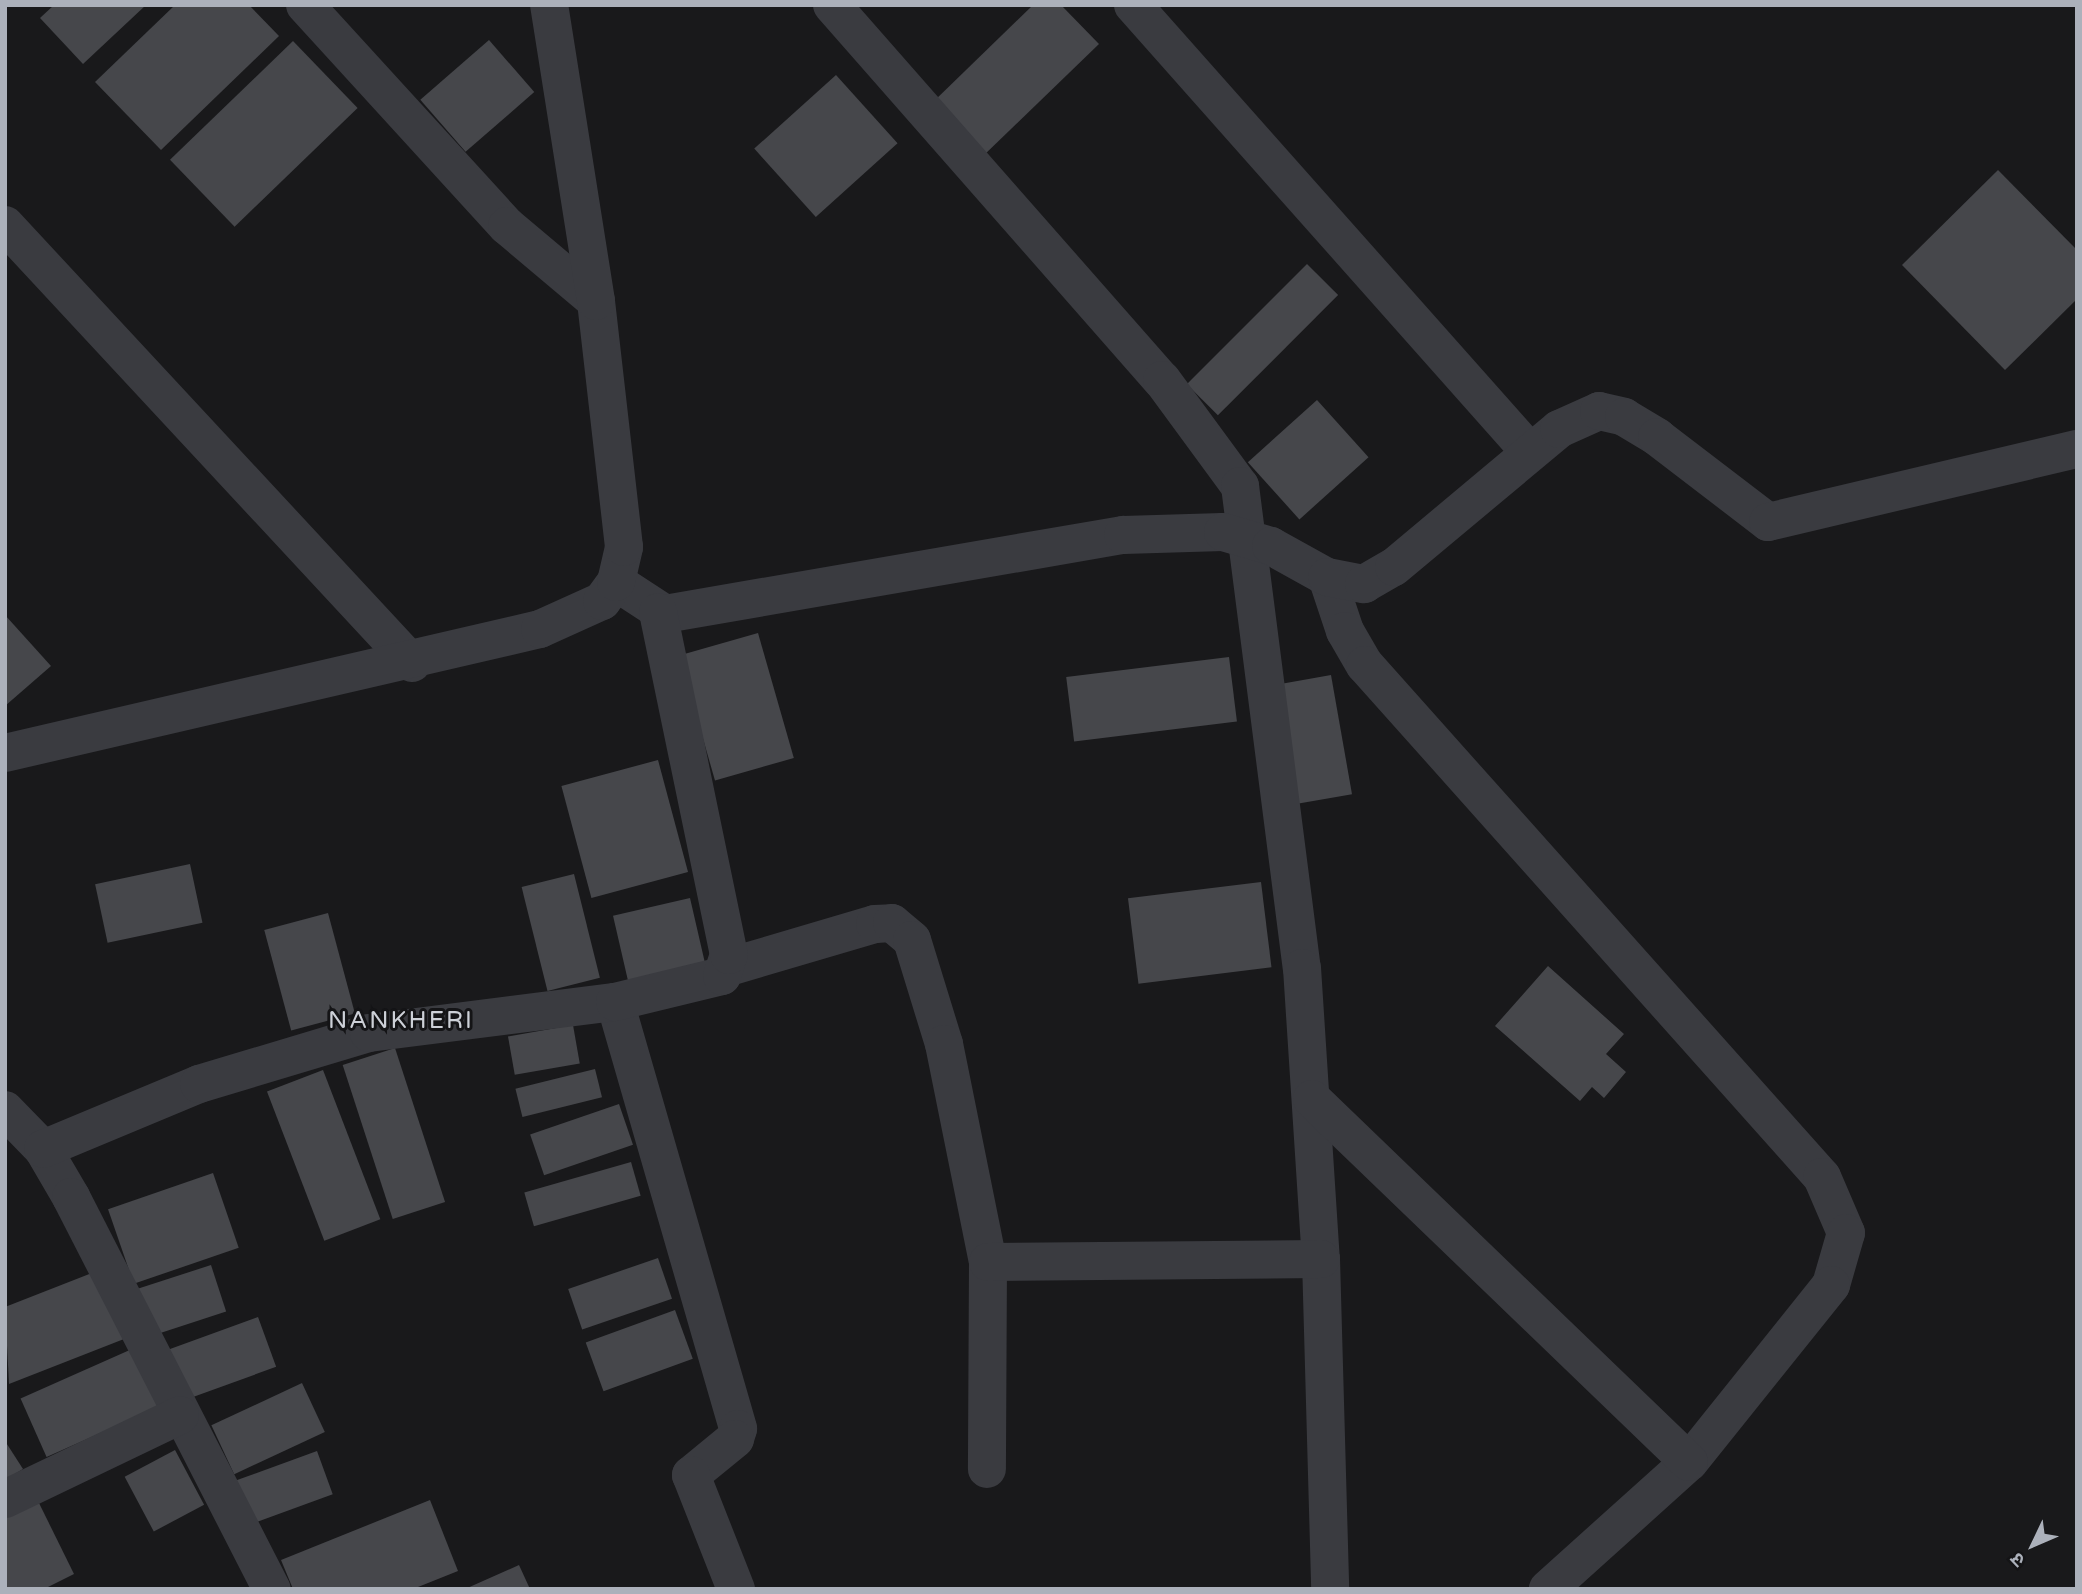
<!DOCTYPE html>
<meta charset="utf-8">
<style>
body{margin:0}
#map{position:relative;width:2082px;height:1594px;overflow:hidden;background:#19191b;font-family:"Varela Round","Noto Sans Devanagari",sans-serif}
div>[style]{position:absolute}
.building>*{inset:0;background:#46474b;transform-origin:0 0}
.minor>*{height:38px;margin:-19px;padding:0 19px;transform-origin:19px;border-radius:19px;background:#3a3b40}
span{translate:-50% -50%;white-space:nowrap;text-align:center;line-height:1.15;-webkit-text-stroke:6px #141416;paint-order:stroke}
.quarter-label{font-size:24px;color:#cdd0d7;letter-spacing:2px}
.frame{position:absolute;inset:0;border:7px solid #acb1bb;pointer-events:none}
.north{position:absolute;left:1998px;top:1510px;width:70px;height:70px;-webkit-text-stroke:5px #141416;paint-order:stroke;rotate:226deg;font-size:19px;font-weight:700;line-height:28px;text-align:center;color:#acb1bb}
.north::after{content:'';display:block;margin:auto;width:24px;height:32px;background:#acb1bb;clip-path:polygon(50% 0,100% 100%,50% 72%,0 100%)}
</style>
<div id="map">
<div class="building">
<i style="clip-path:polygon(54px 5px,146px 5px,83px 64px,40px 18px)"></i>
<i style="clip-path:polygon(175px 5px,249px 5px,279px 36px,161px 150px,95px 82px)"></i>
<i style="clip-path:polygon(1033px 5px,1061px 5px,1099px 44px,982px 157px,931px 104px)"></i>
<i style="left:489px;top:40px;width:69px;height:91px;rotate:49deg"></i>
<i style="left:293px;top:41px;width:93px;height:171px;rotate:46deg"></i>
<i style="left:836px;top:75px;width:92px;height:110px;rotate:48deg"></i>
<i style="clip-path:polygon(1998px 170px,2077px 250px,2077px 299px,2005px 370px,1902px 265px)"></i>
<i style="left:1307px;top:264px;width:44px;height:170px;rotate:45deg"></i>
<i style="left:1317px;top:400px;width:77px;height:93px;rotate:48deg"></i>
<i style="clip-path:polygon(5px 615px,51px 666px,5px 706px)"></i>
<i style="left:758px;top:633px;width:130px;height:82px;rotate:74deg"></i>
<i style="left:1229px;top:657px;width:65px;height:164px;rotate:83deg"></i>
<i style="left:1331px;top:675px;width:121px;height:57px;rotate:80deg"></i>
<i style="left:658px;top:760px;width:116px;height:100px;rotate:75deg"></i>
<i style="left:190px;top:864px;width:60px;height:97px;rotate:78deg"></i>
<i style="left:574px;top:874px;width:107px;height:54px;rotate:76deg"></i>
<i style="left:1261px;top:882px;width:86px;height:134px;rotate:83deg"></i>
<i style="left:690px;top:898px;width:73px;height:79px;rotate:77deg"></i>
<i style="left:328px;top:913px;width:104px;height:66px;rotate:75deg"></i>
<i style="clip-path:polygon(1548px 966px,1624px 1034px,1606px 1054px,1626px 1072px,1604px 1098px,1592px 1087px,1580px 1101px,1495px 1026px)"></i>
<i style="left:573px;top:1025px;width:39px;height:66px;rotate:80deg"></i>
<i style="left:395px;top:1048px;width:162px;height:55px;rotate:72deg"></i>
<i style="left:595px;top:1069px;width:29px;height:82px;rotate:76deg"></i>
<i style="left:323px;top:1070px;width:160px;height:60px;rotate:69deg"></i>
<i style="left:619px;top:1104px;width:43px;height:94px;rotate:71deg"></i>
<i style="left:631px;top:1162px;width:35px;height:111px;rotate:74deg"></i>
<i style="left:213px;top:1173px;width:79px;height:111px;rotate:71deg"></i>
<i style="left:658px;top:1258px;width:43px;height:95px;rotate:71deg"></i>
<i style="left:211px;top:1265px;width:49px;height:90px;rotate:72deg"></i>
<i style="clip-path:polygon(97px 1271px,124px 1339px,9px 1384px,5px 1307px)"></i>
<i style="left:675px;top:1310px;width:52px;height:95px;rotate:70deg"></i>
<i style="left:258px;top:1317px;width:53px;height:98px;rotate:70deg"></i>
<i style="left:132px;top:1349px;width:64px;height:122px;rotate:66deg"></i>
<i style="left:302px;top:1383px;width:54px;height:100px;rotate:65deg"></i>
<i style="clip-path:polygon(5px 1441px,23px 1469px,5px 1480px)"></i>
<i style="left:175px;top:1450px;width:62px;height:57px;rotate:62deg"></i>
<i style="left:317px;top:1451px;width:46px;height:99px;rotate:70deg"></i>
<i style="clip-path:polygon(430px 1500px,458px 1571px,413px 1589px,293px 1589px,281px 1560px)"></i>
<i style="clip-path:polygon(38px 1501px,74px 1574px,44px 1589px,5px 1589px,5px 1517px)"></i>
<i style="clip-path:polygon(519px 1565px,530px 1589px,465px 1589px)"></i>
</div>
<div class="minor">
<i style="left:305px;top:5px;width:299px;rotate:47.6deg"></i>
<i style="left:507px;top:226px;width:116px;rotate:40.1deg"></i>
<i style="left:832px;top:5px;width:500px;rotate:48.7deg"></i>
<i style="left:1162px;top:380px;width:132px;rotate:53.7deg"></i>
<i style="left:1240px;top:486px;width:486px;rotate:82.7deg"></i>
<i style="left:1302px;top:968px;width:292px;rotate:86.3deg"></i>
<i style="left:1321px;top:1259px;width:330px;rotate:88.4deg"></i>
<i style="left:1133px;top:5px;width:596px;rotate:48.4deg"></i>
<i style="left:5px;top:225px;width:598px;rotate:47.1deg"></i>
<i style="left:1327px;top:577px;width:57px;rotate:71.6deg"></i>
<i style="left:1345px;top:631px;width:39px;rotate:60deg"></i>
<i style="left:1365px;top:665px;width:686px;rotate:48.25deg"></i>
<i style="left:1822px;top:1177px;width:61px;rotate:66.8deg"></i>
<i style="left:1846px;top:1233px;width:54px;rotate:106.1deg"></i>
<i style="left:1831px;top:1285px;width:227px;rotate:128.7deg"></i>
<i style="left:1689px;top:1462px;width:190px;rotate:138deg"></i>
<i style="left:616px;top:582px;width:59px;rotate:33.1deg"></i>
<i style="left:665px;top:614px;width:465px;rotate:-9.8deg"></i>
<i style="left:1123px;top:535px;width:100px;rotate:-1.7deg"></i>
<i style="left:1223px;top:532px;width:50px;rotate:16.3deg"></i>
<i style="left:1271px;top:546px;width:64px;rotate:29deg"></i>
<i style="left:1327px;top:577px;width:38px;rotate:11deg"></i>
<i style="left:1364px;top:584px;width:34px;rotate:-30deg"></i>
<i style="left:1394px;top:567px;width:215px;rotate:-39.9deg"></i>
<i style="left:1559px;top:429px;width:44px;rotate:-24.2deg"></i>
<i style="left:1599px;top:411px;width:26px;rotate:13deg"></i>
<i style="left:1624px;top:417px;width:39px;rotate:31deg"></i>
<i style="left:1657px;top:437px;width:140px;rotate:37.4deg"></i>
<i style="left:1768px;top:522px;width:318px;rotate:-13.3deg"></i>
<i style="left:5px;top:753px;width:549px;rotate:-13.05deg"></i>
<i style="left:540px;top:629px;width:68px;rotate:-24.3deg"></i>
<i style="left:602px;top:601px;width:24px;rotate:-54deg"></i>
<i style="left:616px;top:582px;width:36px;rotate:-77deg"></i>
<i style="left:624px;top:547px;width:248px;rotate:-96.5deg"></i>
<i style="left:596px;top:301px;width:300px;rotate:-99deg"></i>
<i style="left:729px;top:967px;width:152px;rotate:-16.4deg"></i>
<i style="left:875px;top:924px;width:17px;rotate:-3deg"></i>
<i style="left:892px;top:923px;width:26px;rotate:40deg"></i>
<i style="left:912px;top:940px;width:109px;rotate:72.9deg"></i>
<i style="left:944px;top:1044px;width:222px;rotate:78.6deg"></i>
<i style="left:988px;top:1262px;width:207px;rotate:90.3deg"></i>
<i style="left:615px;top:1002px;width:444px;rotate:73.9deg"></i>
<i style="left:738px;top:1429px;width:10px;rotate:107deg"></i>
<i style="left:735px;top:1439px;width:57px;rotate:140.7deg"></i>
<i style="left:691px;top:1475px;width:123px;rotate:68.5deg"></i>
<i style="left:1312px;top:1099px;width:523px;rotate:43.92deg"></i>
<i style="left:5px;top:1110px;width:54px;rotate:45.7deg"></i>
<i style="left:43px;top:1149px;width:56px;rotate:59.7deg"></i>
<i style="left:71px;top:1197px;width:441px;rotate:62.9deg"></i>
<i style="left:43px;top:1149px;width:169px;rotate:-22.6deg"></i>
<i style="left:199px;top:1084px;width:177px;rotate:-16.7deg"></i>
<i style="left:369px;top:1033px;width:248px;rotate:-7.2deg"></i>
<i style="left:615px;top:1002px;width:110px;rotate:-13.7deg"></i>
<i style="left:722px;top:976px;width:22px;rotate:-72deg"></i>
<i style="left:729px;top:955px;width:350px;rotate:-101.7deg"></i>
<i style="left:988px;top:1262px;width:333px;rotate:-0.5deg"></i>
<i style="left:5px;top:1499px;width:194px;rotate:-25.6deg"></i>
</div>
<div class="quarter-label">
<span style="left:401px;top:1021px">NANKHERI</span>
</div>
<div class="frame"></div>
<div class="north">उ</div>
</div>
